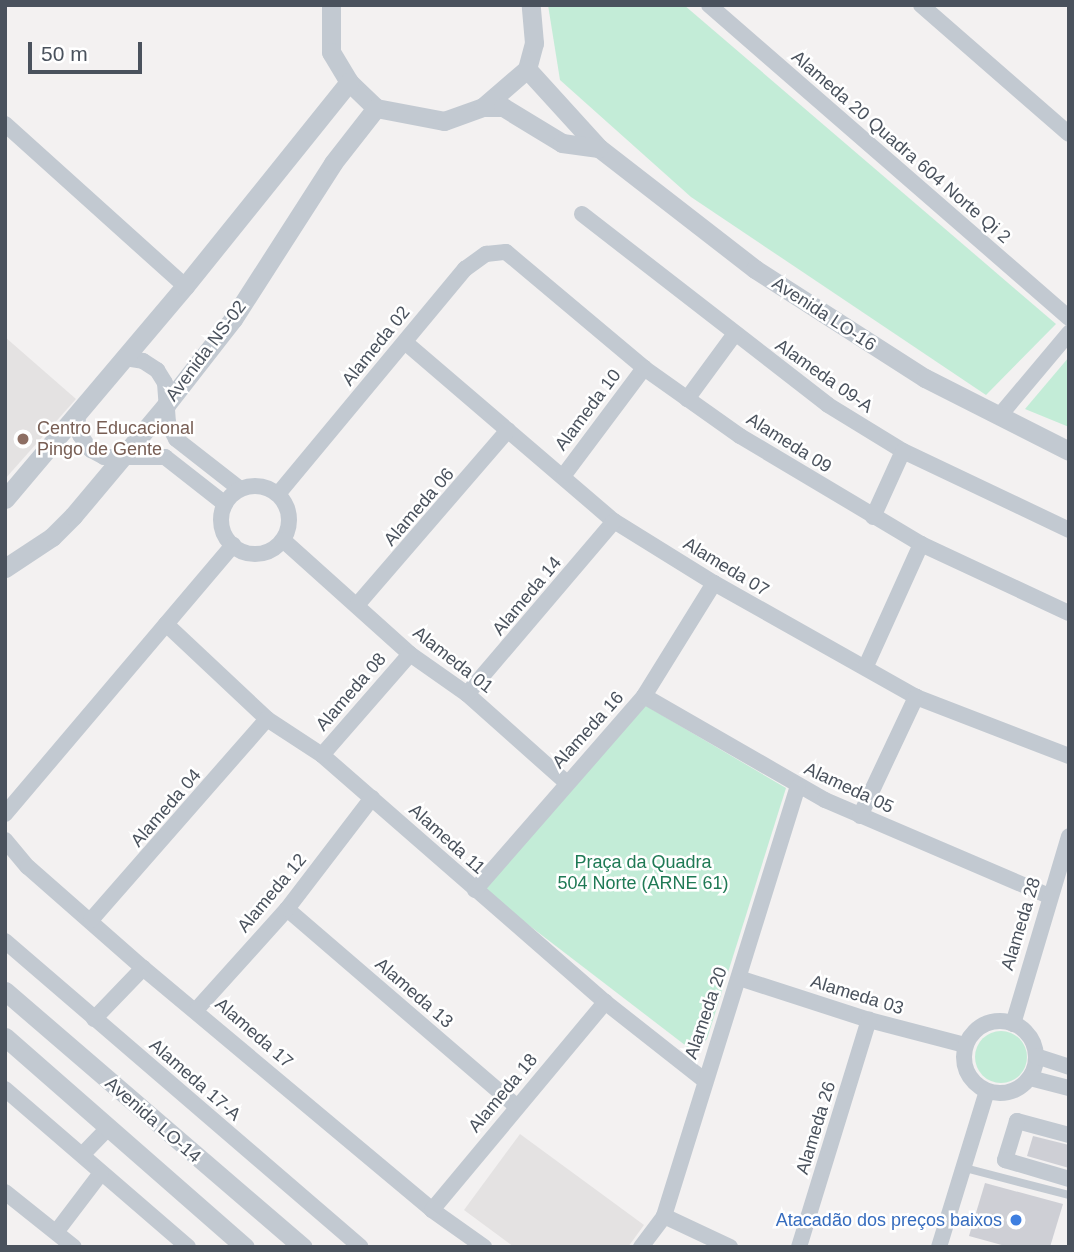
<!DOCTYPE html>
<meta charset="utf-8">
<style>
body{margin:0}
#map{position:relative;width:1074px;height:1252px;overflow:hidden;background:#f3f1f1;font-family:Arial,sans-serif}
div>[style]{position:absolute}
.education>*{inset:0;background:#e4e2e2}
.green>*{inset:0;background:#c3ecd7}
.round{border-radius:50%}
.building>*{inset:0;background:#cecfd5}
.service>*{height:8px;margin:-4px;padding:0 4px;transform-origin:4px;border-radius:4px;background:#c2c9d1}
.minor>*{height:16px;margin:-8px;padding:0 8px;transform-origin:8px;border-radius:8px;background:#c2c9d1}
.minor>.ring{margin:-8px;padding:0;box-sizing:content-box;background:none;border:16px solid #c2c9d1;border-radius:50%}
.tertiary>*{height:19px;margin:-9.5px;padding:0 9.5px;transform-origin:9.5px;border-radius:9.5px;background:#c2c9d1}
.dots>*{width:19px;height:19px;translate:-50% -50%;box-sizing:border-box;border:4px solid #fff;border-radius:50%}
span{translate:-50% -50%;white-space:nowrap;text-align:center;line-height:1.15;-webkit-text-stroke:5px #fff;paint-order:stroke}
.street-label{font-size:18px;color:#4a525d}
.education-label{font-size:18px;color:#785e54}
.left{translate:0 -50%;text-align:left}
.park-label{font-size:18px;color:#1f7a55}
.shop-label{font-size:18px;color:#366cbe}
.right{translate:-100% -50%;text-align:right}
.frame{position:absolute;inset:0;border:7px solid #4a525d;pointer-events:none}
.scale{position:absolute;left:28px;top:42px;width:114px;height:32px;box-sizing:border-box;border:4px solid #4a525d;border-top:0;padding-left:9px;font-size:21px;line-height:24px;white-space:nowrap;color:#4a525d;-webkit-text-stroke:5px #fff;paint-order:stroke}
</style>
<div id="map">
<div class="education">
<i style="clip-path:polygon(5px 337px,76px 399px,5px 479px)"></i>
<i style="clip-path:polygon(520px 1134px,644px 1225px,628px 1247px,514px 1247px,464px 1210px)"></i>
</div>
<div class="green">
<i style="clip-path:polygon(548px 5px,684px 5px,1056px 324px,986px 395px,691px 197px,560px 80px)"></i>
<i style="clip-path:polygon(1069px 357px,1069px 427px,1025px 409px)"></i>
<i style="clip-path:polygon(643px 704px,786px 788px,707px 1039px,694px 1052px,483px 890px)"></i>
<i class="round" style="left:975px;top:1031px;width:52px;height:52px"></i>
</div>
<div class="building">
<i style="clip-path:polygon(1033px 1136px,1069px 1145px,1069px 1168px,1027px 1156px)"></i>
<i style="clip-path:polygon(985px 1183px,1063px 1204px,1050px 1247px,1009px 1247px,969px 1236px)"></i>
</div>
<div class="service">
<i style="left:965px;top:1168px;width:107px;rotate:14.6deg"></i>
</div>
<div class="minor">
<i style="left:709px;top:5px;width:477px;rotate:41deg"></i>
<i style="left:921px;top:5px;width:196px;rotate:41.1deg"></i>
<i style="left:5px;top:124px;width:242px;rotate:42deg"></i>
<i style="left:582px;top:214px;width:311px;rotate:37.8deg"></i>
<i style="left:828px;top:405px;width:88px;rotate:31.5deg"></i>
<i style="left:903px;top:451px;width:184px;rotate:25.4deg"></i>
<i style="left:406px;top:343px;width:274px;rotate:40.6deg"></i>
<i style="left:614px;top:521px;width:118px;rotate:31.8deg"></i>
<i style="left:714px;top:583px;width:232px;rotate:29.4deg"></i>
<i style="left:916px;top:697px;width:164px;rotate:21.1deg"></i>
<i style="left:125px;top:358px;width:18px;rotate:9deg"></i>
<i style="left:143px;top:361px;width:17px;rotate:33deg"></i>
<i style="left:157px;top:370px;width:15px;rotate:58deg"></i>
<i style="left:165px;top:383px;width:40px;rotate:85.7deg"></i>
<i style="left:168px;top:423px;width:18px;rotate:63deg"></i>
<i style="left:176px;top:439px;width:81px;rotate:38deg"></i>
<i style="left:687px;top:399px;width:79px;rotate:-53.7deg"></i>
<i style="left:1001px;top:414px;width:106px;rotate:-50deg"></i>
<i style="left:77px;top:416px;width:19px;rotate:81deg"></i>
<i style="left:80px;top:435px;width:19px;rotate:54deg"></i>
<i style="left:91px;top:450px;width:15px;rotate:28deg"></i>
<i style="left:104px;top:457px;width:61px"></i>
<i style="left:165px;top:457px;width:76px;rotate:38.1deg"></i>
<i style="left:564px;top:475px;width:134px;rotate:-53.2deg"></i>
<i class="ring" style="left:221px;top:486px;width:52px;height:52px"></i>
<i style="left:278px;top:494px;width:293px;rotate:-50.3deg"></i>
<i style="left:465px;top:269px;width:26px;rotate:-36deg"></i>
<i style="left:486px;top:254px;width:20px;rotate:-6deg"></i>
<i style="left:506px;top:252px;width:180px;rotate:40deg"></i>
<i style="left:644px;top:368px;width:118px;rotate:35.3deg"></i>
<i style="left:740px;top:436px;width:211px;rotate:30.8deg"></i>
<i style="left:921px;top:544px;width:163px;rotate:25deg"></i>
<i style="left:873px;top:517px;width:72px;rotate:-65.6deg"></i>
<i style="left:283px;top:540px;width:171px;rotate:41.9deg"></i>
<i style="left:410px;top:654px;width:70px;rotate:35.1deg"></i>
<i style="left:467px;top:694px;width:134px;rotate:41.7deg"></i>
<i style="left:357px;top:605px;width:231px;rotate:-49.2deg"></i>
<i style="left:166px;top:624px;width:139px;rotate:43.2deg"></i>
<i style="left:267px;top:719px;width:66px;rotate:33.2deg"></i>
<i style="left:322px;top:755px;width:376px;rotate:41.1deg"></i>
<i style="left:605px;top:1002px;width:126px;rotate:38.2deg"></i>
<i style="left:866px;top:666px;width:134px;rotate:-65.7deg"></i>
<i style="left:467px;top:694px;width:227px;rotate:-49.6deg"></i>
<i style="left:644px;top:696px;width:209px;rotate:29.9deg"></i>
<i style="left:825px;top:800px;width:244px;rotate:23.2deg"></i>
<i style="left:322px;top:755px;width:134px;rotate:-48.9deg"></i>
<i style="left:5px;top:814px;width:353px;rotate:-49.7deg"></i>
<i style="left:860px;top:816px;width:132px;rotate:-64.8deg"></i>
<i style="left:5px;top:840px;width:35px;rotate:50deg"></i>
<i style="left:28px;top:867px;width:153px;rotate:41.3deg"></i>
<i style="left:143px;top:968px;width:377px;rotate:39.9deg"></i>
<i style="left:432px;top:1210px;width:64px;rotate:35.4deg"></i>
<i style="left:475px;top:890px;width:257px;rotate:-48.9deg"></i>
<i style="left:644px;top:696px;width:133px;rotate:-58.2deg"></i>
<i style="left:287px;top:909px;width:302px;rotate:40.7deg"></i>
<i style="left:91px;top:920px;width:267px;rotate:-48.8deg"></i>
<i style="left:5px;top:941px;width:469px;rotate:40.7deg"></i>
<i style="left:739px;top:978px;width:137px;rotate:17.9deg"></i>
<i style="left:869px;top:1020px;width:99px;rotate:14.6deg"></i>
<i style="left:197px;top:1009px;width:135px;rotate:-48deg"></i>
<i style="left:287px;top:909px;width:140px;rotate:-52.6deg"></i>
<i style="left:94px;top:1019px;width:71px;rotate:-46.1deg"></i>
<i class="ring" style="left:964px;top:1021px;width:56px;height:56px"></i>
<i style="left:1013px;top:1024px;width:196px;rotate:-73.4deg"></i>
<i style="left:1036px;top:1056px;width:35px;rotate:18deg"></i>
<i style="left:1030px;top:1078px;width:40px;rotate:14.4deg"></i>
<i style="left:5px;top:1089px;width:242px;rotate:40.8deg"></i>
<i style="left:1069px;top:1135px;width:54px;rotate:-164.9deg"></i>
<i style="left:1017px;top:1121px;width:41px;rotate:107.1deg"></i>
<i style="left:1005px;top:1160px;width:67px;rotate:16.5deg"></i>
<i style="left:83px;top:1154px;width:33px;rotate:-46deg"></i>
<i style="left:5px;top:1192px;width:88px;rotate:38.6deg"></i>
<i style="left:432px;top:1210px;width:271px;rotate:-50.2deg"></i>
<i style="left:664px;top:1216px;width:73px;rotate:25.2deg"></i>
<i style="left:57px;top:1231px;width:73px;rotate:-52.8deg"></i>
<i style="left:641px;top:1247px;width:39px;rotate:-53deg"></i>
<i style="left:664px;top:1216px;width:449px;rotate:-72.7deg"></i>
<i style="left:799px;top:1247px;width:238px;rotate:-72.9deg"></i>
<i style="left:939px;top:1247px;width:163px;rotate:-72.9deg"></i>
</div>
<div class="tertiary">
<i style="left:331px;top:5px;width:47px;rotate:90deg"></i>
<i style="left:331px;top:52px;width:35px;rotate:59deg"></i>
<i style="left:349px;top:82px;width:37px;rotate:44deg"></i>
<i style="left:376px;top:108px;width:69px;rotate:10.8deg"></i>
<i style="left:444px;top:121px;width:41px;rotate:-19.7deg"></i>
<i style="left:483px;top:107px;width:58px;rotate:-40.8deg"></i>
<i style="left:527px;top:69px;width:27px;rotate:-75deg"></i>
<i style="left:534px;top:43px;width:38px;rotate:-95deg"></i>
<i style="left:527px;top:69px;width:107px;rotate:47.7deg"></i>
<i style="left:599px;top:148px;width:197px;rotate:37.8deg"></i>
<i style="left:755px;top:269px;width:202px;rotate:32.7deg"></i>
<i style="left:925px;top:378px;width:161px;rotate:26.9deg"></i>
<i style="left:483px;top:107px;width:20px"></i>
<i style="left:503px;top:107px;width:69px;rotate:31.4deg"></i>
<i style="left:562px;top:143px;width:37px;rotate:8deg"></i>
<i style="left:5px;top:499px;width:279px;rotate:-49.8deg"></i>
<i style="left:185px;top:286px;width:262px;rotate:-51.2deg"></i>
<i style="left:5px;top:568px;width:56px;rotate:-33.4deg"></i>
<i style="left:52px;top:537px;width:30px;rotate:-45deg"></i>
<i style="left:73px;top:516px;width:145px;rotate:-50deg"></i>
<i style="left:166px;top:405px;width:109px;rotate:-52.1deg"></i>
<i style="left:233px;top:319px;width:185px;rotate:-57.3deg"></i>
<i style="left:333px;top:163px;width:70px;rotate:-52deg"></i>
<i style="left:5px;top:991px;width:393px;rotate:40.7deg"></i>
<i style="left:5px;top:1037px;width:319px;rotate:41.2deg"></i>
</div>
<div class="dots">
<i style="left:23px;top:439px;background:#8d6e63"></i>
<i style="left:1016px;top:1220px;background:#3f7fe0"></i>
</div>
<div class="street-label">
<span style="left:901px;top:147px;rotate:41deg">Alameda 20 Quadra 604 Norte Qi 2</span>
<span style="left:824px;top:314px;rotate:33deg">Avenida LO-16</span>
<span style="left:376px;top:346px;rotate:-51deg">Alameda 02</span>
<span style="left:206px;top:351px;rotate:-53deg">Avenida NS-02</span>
<span style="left:824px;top:376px;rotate:35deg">Alameda 09-A</span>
<span style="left:588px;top:410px;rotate:-53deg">Alameda 10</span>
<span style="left:789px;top:443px;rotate:32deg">Alameda 09</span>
<span style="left:419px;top:507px;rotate:-49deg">Alameda 06</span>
<span style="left:726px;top:567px;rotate:31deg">Alameda 07</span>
<span style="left:527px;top:596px;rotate:-50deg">Alameda 14</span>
<span style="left:453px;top:660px;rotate:38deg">Alameda 01</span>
<span style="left:351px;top:692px;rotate:-49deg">Alameda 08</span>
<span style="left:588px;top:730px;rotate:-48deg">Alameda 16</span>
<span style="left:849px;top:788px;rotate:25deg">Alameda 05</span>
<span style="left:166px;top:808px;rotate:-49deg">Alameda 04</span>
<span style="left:447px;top:839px;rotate:42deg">Alameda 11</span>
<span style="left:272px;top:893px;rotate:-50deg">Alameda 12</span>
<span style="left:1021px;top:924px;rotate:-73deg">Alameda 28</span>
<span style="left:414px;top:993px;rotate:41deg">Alameda 13</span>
<span style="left:857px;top:995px;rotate:17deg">Alameda 03</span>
<span style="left:706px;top:1013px;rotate:-71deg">Alameda 20</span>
<span style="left:254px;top:1033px;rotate:41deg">Alameda 17</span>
<span style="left:195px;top:1080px;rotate:41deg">Alameda 17-A</span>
<span style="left:503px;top:1093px;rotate:-50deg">Alameda 18</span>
<span style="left:153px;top:1120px;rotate:41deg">Avenida LO-14</span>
<span style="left:816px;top:1128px;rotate:-73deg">Alameda 26</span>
</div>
<div class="education-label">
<span class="left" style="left:37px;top:439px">Centro Educacional<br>Pingo de Gente</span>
</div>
<div class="park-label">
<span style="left:643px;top:873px">Praça da Quadra<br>504 Norte (ARNE 61)</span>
</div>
<div class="shop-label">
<span class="right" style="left:1002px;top:1220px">Atacadão dos preços baixos</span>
</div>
<div class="frame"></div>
<div class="scale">50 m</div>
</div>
